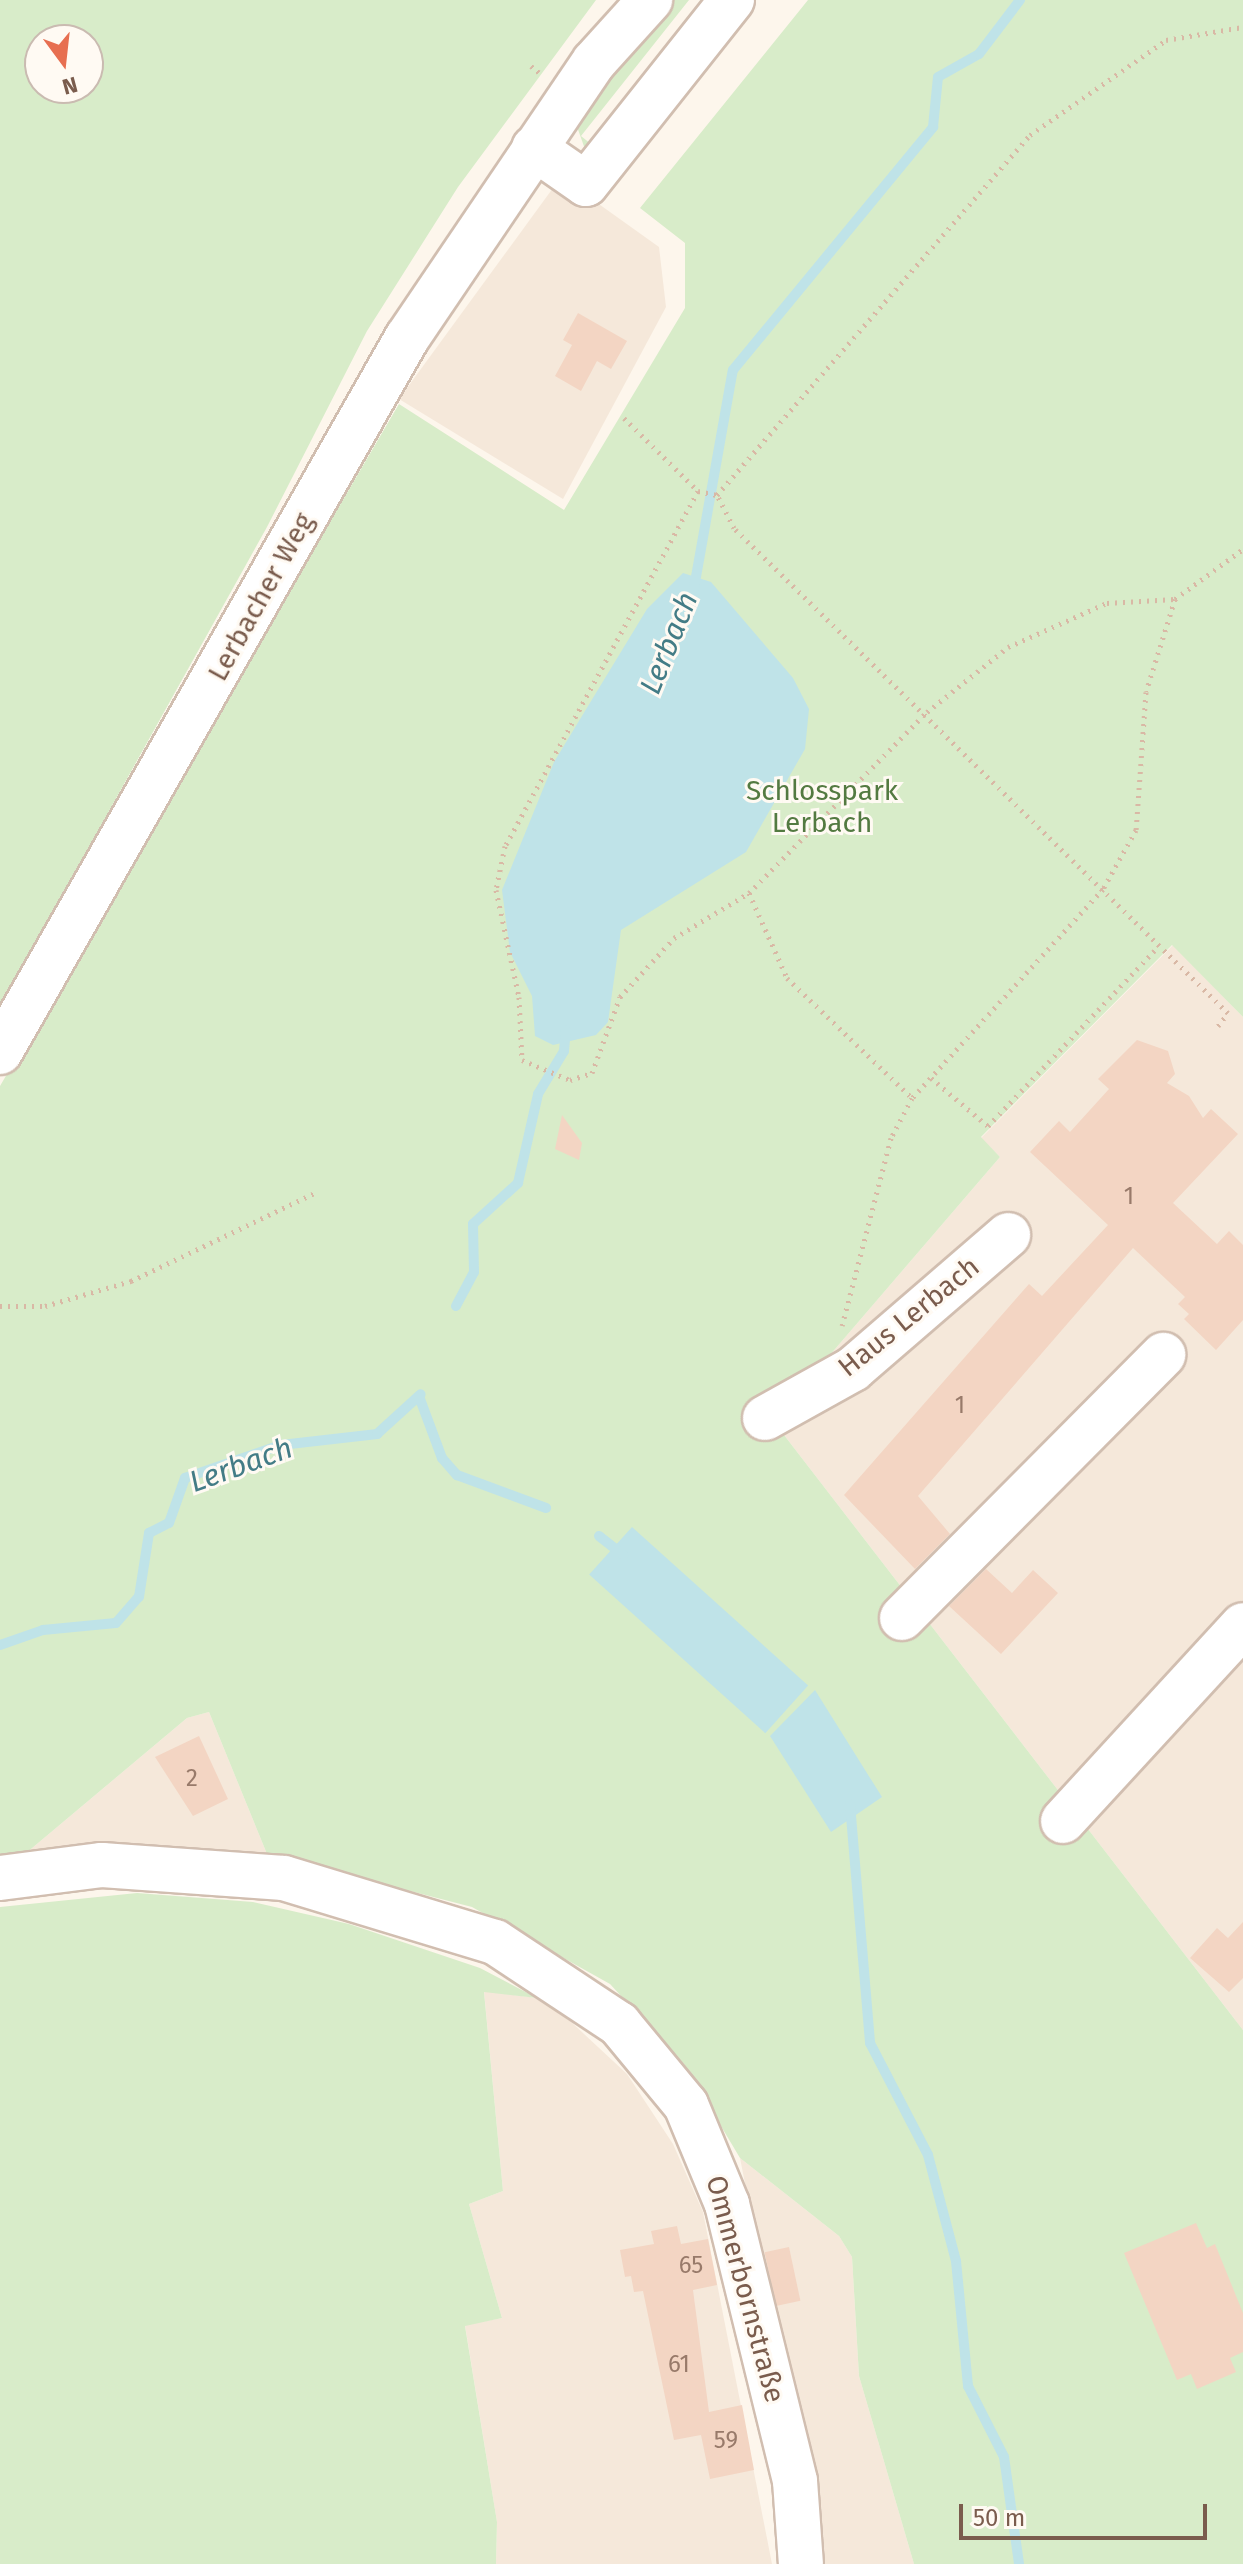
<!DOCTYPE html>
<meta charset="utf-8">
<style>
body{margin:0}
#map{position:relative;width:1243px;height:2564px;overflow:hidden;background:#fdf6ec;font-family:"Fira Sans",sans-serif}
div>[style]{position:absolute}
.residential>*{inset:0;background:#f5e8da}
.green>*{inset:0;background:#d8ecc9}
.water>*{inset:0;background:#bfe3e8;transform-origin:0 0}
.stream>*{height:10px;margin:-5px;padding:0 5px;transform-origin:5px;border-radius:5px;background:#bfe3e8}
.building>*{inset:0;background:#f3d5c3;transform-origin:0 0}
.path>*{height:5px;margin-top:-2.5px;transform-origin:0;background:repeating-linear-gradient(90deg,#d9b8a5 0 2px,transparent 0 8px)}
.roads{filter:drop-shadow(2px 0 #d1beb0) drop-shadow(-2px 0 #d1beb0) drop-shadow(0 2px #d1beb0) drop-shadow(0 -2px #d1beb0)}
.minor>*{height:44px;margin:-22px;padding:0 22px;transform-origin:22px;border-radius:22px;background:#fff}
span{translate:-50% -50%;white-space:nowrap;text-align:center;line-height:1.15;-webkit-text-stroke:6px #fffaf3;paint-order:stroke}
.number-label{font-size:24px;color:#987a6a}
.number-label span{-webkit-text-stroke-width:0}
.street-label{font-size:28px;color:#7a5c4d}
.park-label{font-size:28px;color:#537a41}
.water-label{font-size:30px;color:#437c86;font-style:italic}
.north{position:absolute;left:24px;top:24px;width:80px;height:80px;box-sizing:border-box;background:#fffaf3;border:2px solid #cabbb1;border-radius:50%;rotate:165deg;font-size:22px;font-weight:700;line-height:32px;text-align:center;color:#7a5c4d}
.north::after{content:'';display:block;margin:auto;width:28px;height:36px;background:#e76f51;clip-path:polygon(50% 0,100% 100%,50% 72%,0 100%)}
.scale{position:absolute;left:959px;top:2504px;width:248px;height:36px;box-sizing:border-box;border:4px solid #7a5c4d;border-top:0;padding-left:10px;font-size:24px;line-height:28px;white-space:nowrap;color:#7a5c4d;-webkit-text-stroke:6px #fffaf3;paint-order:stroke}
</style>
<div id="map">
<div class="residential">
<i style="clip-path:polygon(561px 177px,659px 247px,666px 307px,563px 499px,399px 399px)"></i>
<i style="clip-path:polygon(1173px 945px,1243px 1017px,1243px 2030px,784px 1435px,787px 1405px,1000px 1157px,981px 1138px)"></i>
<i style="clip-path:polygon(209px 1712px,267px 1854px,25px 1854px,187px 1718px)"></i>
<i style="clip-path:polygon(484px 1991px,537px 1998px,569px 2020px,627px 2074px,673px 2144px,703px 2212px,772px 2564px,496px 2564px,497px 2522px,465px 2325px,502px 2318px,469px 2204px,503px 2191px)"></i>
<i style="clip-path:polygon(740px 2158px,839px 2236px,852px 2257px,859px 2376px,914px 2564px,820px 2564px)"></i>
</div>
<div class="green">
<i style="clip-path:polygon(evenodd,0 0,596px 0,458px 187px,367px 331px,267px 527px,0 1007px,0 0,40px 40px,88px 40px,88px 88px,40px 88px,40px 40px)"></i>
<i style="clip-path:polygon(670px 0,689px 0,581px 136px,597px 149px,586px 152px,575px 121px)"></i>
<i style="clip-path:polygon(808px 0,1243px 0,1243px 1017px,1172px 945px,981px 1137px,1000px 1157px,787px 1405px,784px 1435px,1243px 2030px,1243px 2564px,914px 2564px,859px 2376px,852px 2257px,839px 2236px,740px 2158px,684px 2064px,610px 1984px,472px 1907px,267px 1854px,209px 1712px,187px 1718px,25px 1854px,0 1857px,0 1086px,399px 404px,564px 510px,685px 308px,685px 243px,640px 208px)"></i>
<i style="clip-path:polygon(137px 1893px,253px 1902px,349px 1924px,480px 1968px,537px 1998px,484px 1992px,503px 2191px,469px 2204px,502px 2318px,465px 2326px,497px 2522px,496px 2564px,0 2564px,0 1907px)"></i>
</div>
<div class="water">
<i style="clip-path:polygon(683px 573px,711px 582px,793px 678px,809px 709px,805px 749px,746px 852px,621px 930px,608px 1022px,596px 1035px,553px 1045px,535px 1036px,532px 996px,510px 952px,502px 890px,554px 762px,647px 609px)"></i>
<i style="left:632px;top:1527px;width:237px;height:64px;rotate:42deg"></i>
<i style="clip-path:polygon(815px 1690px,882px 1797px,831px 1832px,770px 1736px)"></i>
</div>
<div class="stream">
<i style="left:694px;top:588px;width:221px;rotate:-79.9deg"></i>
<i style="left:733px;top:370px;width:315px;rotate:-50.5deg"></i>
<i style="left:933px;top:127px;width:50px;rotate:-84.3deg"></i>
<i style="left:938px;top:77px;width:47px;rotate:-29.3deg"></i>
<i style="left:979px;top:54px;width:68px;rotate:-52.8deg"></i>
<i style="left:456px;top:1306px;width:38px;rotate:-62deg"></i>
<i style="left:474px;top:1272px;width:48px;rotate:-91.2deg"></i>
<i style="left:473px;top:1224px;width:61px;rotate:-42.3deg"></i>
<i style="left:518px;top:1183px;width:91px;rotate:-77.3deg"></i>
<i style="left:538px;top:1094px;width:50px;rotate:-58.8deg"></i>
<i style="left:564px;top:1051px;width:21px;rotate:-85deg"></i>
<i style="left:420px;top:1399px;width:63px;rotate:69.6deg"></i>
<i style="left:442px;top:1458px;width:23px;rotate:49deg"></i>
<i style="left:457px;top:1475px;width:95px;rotate:20.3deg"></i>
<i style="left:599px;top:1536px;width:31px;rotate:38deg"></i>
<i style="left:0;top:1645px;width:46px;rotate:-19.2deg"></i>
<i style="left:43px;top:1630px;width:73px;rotate:-5.5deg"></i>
<i style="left:116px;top:1623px;width:35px;rotate:-49deg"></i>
<i style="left:139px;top:1597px;width:65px;rotate:-81.1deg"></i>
<i style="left:149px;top:1533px;width:22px;rotate:-27deg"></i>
<i style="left:169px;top:1523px;width:48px;rotate:-70.4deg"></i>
<i style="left:185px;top:1478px;width:102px;rotate:-19deg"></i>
<i style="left:281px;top:1445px;width:97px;rotate:-6.5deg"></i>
<i style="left:377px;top:1434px;width:59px;rotate:-42.3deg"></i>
<i style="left:850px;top:1804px;width:240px;rotate:85.2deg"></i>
<i style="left:870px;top:2043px;width:126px;rotate:62.6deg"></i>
<i style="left:928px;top:2155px;width:110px;rotate:75.2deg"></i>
<i style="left:956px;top:2261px;width:126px;rotate:84.5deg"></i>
<i style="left:968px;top:2386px;width:80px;rotate:63.1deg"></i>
<i style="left:1004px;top:2457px;width:108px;rotate:82deg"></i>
</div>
<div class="building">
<i style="clip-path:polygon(578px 313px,627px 341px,611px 369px,597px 361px,581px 391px,555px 376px,572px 345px,563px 340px)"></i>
<i style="clip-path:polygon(1137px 1040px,1168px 1051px,1175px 1074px,1167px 1083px,1189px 1096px,1203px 1118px,1211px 1109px,1238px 1134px,1173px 1203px,1217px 1244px,1229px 1231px,1243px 1245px,1243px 1320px,1216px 1350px,1184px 1319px,1189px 1314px,1178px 1304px,1185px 1297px,1133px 1248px,918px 1496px,950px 1534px,915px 1569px,844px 1495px,1029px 1284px,1042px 1296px,1108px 1225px,1030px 1152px,1059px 1121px,1070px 1132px,1109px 1089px,1098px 1079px)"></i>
<i style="clip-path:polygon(562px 1115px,582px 1143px,579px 1160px,555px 1149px)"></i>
<i style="clip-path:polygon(986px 1569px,1012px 1593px,1033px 1570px,1058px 1593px,1001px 1654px,949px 1606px)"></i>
<i style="clip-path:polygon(199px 1736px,228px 1799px,193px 1816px,155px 1757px)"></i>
<i style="clip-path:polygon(1243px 1922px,1243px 1978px,1229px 1992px,1190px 1958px,1217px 1928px,1228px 1938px)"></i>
<i style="clip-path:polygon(1196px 2223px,1207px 2248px,1215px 2244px,1243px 2313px,1243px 2352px,1230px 2358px,1236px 2372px,1197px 2389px,1191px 2374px,1177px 2380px,1124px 2253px)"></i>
<i style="clip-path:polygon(677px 2226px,681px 2244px,708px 2239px,717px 2285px,693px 2290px,709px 2412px,742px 2405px,754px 2470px,710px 2479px,701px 2435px,674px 2440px,643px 2291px,634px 2292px,631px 2276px,625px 2277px,620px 2250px,654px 2244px,651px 2231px)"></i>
<i style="left:789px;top:2247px;width:55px;height:25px;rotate:78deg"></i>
</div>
<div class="path">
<i style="left:531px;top:66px;width:14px;rotate:39deg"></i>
<i style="left:624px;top:418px;width:104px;rotate:44.6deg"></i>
<i style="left:698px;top:491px;width:19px;rotate:12deg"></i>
<i style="left:698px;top:491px;width:404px;rotate:118.5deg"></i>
<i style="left:505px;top:846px;width:45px;rotate:101.6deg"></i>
<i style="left:496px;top:890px;width:109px;rotate:77.9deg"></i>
<i style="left:519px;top:997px;width:63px;rotate:87.3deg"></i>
<i style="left:522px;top:1060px;width:52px;rotate:22.6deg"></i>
<i style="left:570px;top:1080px;width:23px;rotate:-18deg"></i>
<i style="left:592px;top:1073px;width:81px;rotate:-69.8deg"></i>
<i style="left:620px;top:997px;width:80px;rotate:-47.5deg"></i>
<i style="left:674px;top:938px;width:87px;rotate:-31deg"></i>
<i style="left:749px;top:893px;width:93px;rotate:65.9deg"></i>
<i style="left:787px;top:978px;width:173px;rotate:43.8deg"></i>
<i style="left:912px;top:1098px;width:45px;rotate:117.7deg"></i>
<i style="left:891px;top:1138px;width:194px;rotate:104.6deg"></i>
<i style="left:1175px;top:599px;width:84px;rotate:-36.3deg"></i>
<i style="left:749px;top:893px;width:254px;rotate:-45.5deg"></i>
<i style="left:927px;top:712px;width:104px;rotate:-38.7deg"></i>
<i style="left:1008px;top:647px;width:108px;rotate:-24deg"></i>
<i style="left:1107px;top:603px;width:68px;rotate:-3.4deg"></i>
<i style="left:1175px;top:599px;width:97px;rotate:107.3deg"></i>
<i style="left:1146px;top:692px;width:138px;rotate:94.1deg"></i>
<i style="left:1136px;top:830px;width:68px;rotate:119.2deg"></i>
<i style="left:1103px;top:889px;width:283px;rotate:132.4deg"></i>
<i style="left:1218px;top:1026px;width:16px;rotate:-52deg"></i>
<i style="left:1228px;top:1013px;width:692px;rotate:-135.53deg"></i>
<i style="left:734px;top:528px;width:37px;rotate:-117deg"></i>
<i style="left:717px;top:495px;width:477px;rotate:-49deg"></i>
<i style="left:1030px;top:135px;width:166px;rotate:-34.9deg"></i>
<i style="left:1166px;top:40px;width:78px;rotate:-9.6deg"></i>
<i style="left:931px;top:1078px;width:75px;rotate:40.1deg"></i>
<i style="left:988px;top:1126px;width:248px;rotate:-46.5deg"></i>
<i style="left:0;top:1306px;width:45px"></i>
<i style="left:45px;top:1306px;width:90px;rotate:-16.2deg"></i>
<i style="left:131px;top:1281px;width:206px;rotate:-25.6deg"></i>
</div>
<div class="roads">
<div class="minor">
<i style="left:534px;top:148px;width:63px;rotate:34.7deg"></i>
<i style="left:586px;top:184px;width:235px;rotate:-51.6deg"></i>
<i style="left:0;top:1052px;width:822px;rotate:-60.32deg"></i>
<i style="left:407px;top:338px;width:333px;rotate:-55.9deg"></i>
<i style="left:594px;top:62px;width:84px;rotate:-47.9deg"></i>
<i style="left:765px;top:1418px;width:101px;rotate:-29.1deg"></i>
<i style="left:853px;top:1369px;width:205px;rotate:-40.8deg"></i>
<i style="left:902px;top:1618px;width:371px;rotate:-45.2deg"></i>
<i style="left:1063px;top:1821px;width:266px;rotate:-47.4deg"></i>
<i style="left:0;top:1878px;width:103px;rotate:-7.3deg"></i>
<i style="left:102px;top:1865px;width:182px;rotate:4.1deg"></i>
<i style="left:284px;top:1878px;width:220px;rotate:16.9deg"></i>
<i style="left:495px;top:1942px;width:149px;rotate:33.5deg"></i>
<i style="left:619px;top:2024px;width:105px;rotate:50.4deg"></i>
<i style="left:686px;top:2105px;width:107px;rotate:67.5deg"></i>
<i style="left:727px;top:2204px;width:285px;rotate:76.2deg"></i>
<i style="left:795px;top:2481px;width:83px;rotate:85.9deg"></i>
</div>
</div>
<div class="number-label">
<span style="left:1129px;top:1197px">1</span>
<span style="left:960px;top:1406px">1</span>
<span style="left:192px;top:1779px">2</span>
<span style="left:691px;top:2266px">65</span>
<span style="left:679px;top:2365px">61</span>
<span style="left:726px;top:2441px">59</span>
</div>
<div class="street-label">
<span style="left:261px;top:597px;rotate:-61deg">Lerbacher Weg</span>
<span style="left:909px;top:1317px;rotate:-39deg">Haus Lerbach</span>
<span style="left:745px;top:2289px;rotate:75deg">Ommerbornstraße</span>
</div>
<div class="park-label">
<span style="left:822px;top:807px">Schlosspark<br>Lerbach</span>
</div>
<div class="water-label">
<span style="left:669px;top:643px;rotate:-68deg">Lerbach</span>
<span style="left:241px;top:1465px;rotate:-20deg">Lerbach</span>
</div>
<div class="north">N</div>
<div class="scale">50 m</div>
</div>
